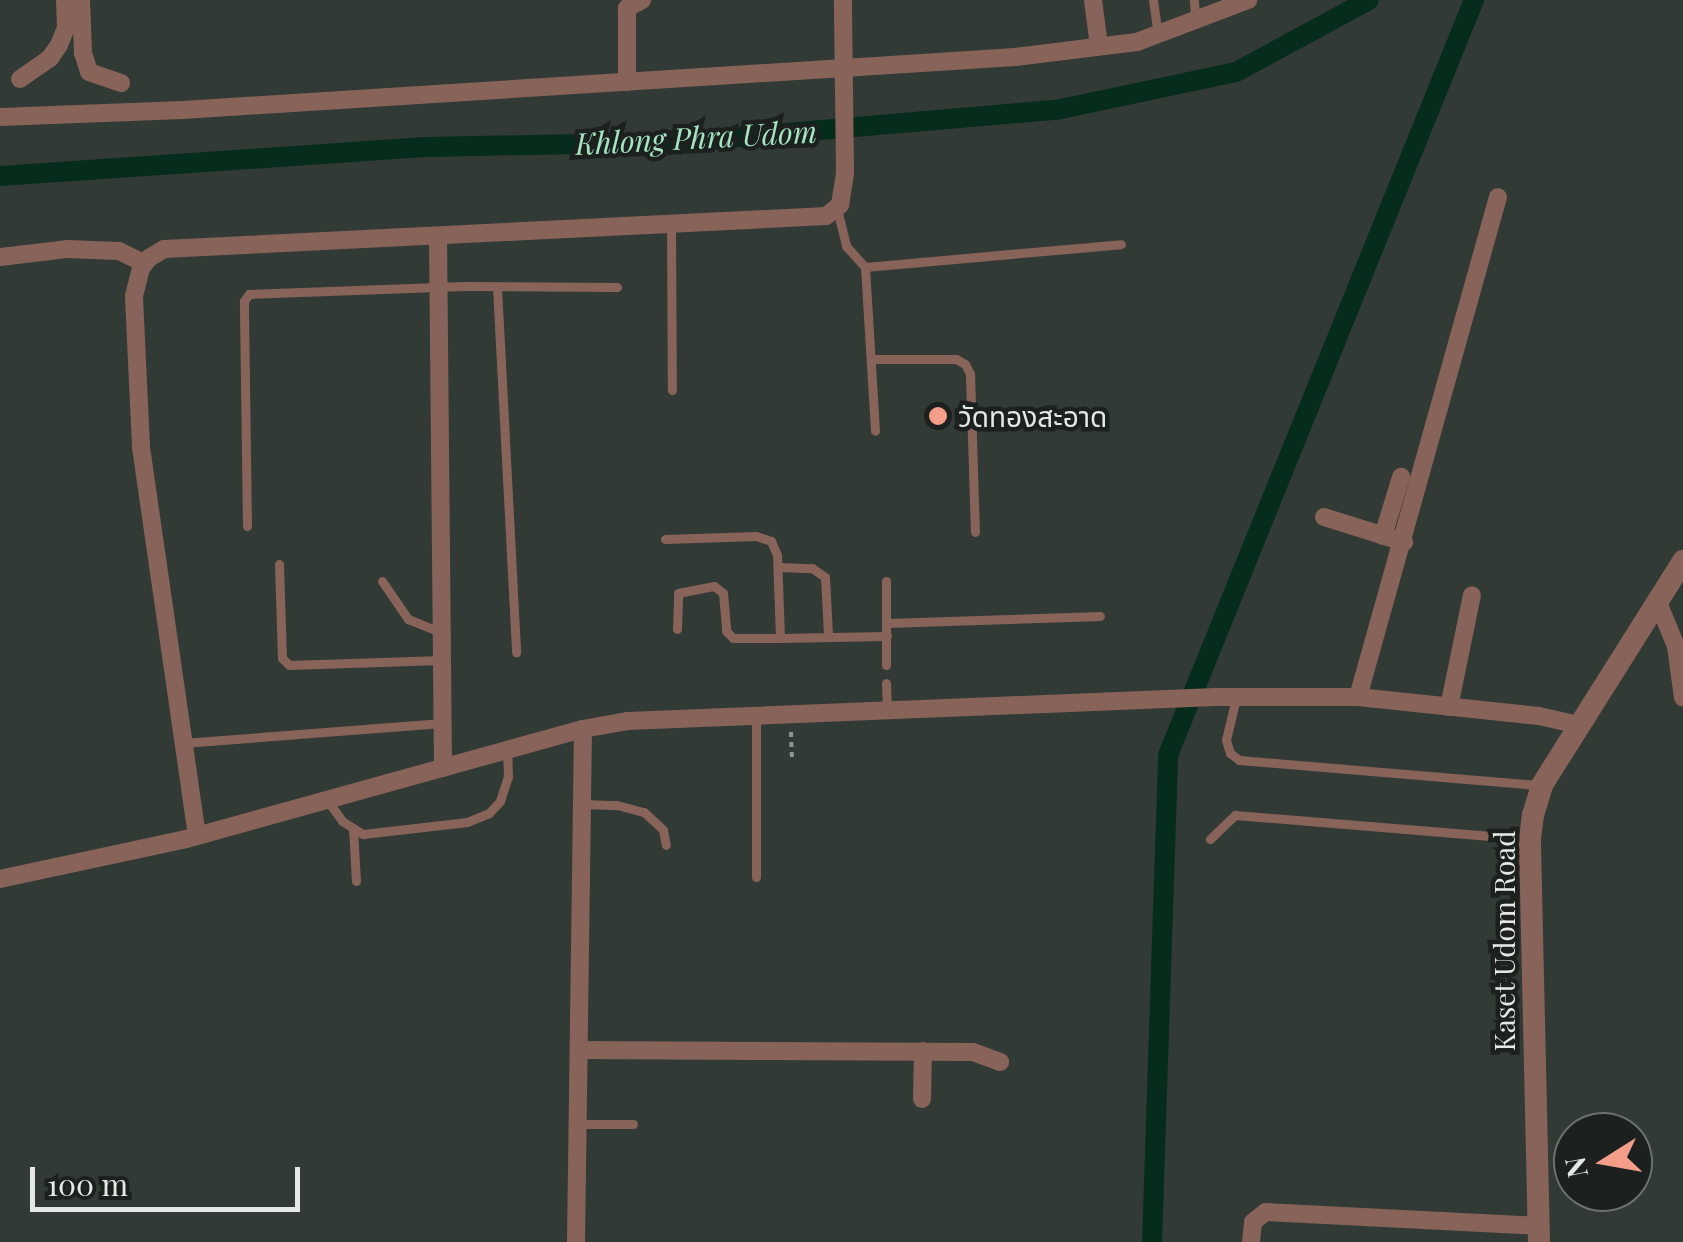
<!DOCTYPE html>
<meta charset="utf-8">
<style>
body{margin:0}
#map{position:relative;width:1683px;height:1242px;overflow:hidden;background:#323a35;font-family:"Playfair Display","Noto Sans Thai",serif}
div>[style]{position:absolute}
.canal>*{height:20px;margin:-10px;padding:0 10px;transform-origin:10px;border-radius:10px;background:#062c1b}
.path>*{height:4px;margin-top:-2px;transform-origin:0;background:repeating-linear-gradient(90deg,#8f9591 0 5px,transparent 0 10px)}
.service>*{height:9px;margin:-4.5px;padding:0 4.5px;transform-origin:4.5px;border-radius:4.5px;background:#88635a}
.minor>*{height:18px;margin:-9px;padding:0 9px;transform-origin:9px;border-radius:9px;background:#88635a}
.tertiary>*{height:22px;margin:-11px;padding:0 11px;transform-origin:11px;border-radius:11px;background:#88635a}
.dots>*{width:28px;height:28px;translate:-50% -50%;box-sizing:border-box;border:5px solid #1c201e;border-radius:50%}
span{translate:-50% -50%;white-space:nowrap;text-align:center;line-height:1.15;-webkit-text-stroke:9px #1c201e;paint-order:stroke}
.poi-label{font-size:28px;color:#e4e9e6}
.left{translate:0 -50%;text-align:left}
.street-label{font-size:28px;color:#e4e9e6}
.water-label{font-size:30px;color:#a4e5c1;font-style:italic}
.north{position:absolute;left:1553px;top:1112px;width:100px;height:100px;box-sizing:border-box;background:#1c201e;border:2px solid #6c706e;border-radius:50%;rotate:259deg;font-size:28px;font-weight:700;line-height:40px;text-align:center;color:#e4e9e6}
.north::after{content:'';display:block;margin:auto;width:35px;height:45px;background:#f49e8a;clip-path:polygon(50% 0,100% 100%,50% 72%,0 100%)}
.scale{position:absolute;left:30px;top:1167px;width:270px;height:45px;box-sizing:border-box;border:5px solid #e4e9e6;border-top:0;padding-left:12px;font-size:30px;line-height:35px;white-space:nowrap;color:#e4e9e6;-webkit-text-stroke:8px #1c201e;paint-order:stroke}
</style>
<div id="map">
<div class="canal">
<i style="left:0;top:176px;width:426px;rotate:-3.9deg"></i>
<i style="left:425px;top:147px;width:255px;rotate:-1.1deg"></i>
<i style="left:680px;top:142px;width:377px;rotate:-4.9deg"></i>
<i style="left:1056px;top:110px;width:184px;rotate:-11.9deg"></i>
<i style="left:1236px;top:72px;width:151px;rotate:-28.4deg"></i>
<i style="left:1152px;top:1242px;width:487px;rotate:-88.1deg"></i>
<i style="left:1168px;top:755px;width:815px;rotate:-67.94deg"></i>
</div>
<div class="path">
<i style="left:791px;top:732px;width:25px;rotate:88deg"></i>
</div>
<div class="service">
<i style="left:1153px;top:0;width:35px;rotate:82deg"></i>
<i style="left:1194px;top:0;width:20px;rotate:87deg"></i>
<i style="left:837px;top:209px;width:38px;rotate:76deg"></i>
<i style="left:846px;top:246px;width:28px;rotate:48deg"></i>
<i style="left:865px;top:267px;width:257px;rotate:-5.1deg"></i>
<i style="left:671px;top:225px;width:165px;rotate:89.7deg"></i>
<i style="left:865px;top:267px;width:164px;rotate:86.5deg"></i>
<i style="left:497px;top:287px;width:366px;rotate:87deg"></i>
<i style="left:871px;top:359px;width:85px"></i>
<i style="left:956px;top:359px;width:10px;rotate:29deg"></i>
<i style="left:965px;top:364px;width:11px;rotate:63deg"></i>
<i style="left:970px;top:374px;width:158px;rotate:88.2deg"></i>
<i style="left:247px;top:526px;width:225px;rotate:-90.8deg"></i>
<i style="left:244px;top:301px;width:9px;rotate:-54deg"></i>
<i style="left:249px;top:294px;width:216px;rotate:-2.1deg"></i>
<i style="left:465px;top:286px;width:152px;rotate:0.4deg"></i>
<i style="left:665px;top:539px;width:91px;rotate:-1.9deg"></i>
<i style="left:756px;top:536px;width:16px;rotate:18deg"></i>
<i style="left:771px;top:541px;width:15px;rotate:67deg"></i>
<i style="left:777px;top:555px;width:83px;rotate:87.9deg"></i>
<i style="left:780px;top:638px;width:107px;rotate:-1.1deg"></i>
<i style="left:279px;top:564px;width:94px;rotate:88.2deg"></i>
<i style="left:282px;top:658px;width:10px;rotate:45deg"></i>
<i style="left:289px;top:665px;width:153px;rotate:-1.9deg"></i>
<i style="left:778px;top:567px;width:34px;rotate:2deg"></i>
<i style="left:812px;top:568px;width:16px;rotate:35deg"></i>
<i style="left:825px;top:577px;width:58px;rotate:87deg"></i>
<i style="left:382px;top:581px;width:46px;rotate:55.6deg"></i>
<i style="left:408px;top:619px;width:37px;rotate:22deg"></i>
<i style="left:886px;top:581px;width:84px;rotate:90deg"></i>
<i style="left:887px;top:623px;width:213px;rotate:-1.9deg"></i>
<i style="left:677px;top:629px;width:36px;rotate:-88deg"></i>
<i style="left:678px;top:593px;width:37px;rotate:-11deg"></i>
<i style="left:714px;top:586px;width:11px;rotate:38deg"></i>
<i style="left:723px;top:593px;width:38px;rotate:85deg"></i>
<i style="left:726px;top:631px;width:10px;rotate:45deg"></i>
<i style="left:733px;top:638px;width:47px"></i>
<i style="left:886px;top:683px;width:27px;rotate:88deg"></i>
<i style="left:1236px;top:698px;width:43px;rotate:103.4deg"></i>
<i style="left:1226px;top:740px;width:14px;rotate:73deg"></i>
<i style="left:1230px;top:753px;width:11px;rotate:38deg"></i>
<i style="left:1239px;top:760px;width:301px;rotate:4.8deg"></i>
<i style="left:183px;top:743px;width:260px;rotate:-4.4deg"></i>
<i style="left:327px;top:800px;width:26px;rotate:54deg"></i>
<i style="left:342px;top:821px;width:25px;rotate:32deg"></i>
<i style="left:363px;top:834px;width:105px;rotate:-6.6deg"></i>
<i style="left:467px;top:822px;width:24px;rotate:-22deg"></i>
<i style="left:489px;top:813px;width:16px;rotate:-47deg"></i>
<i style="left:500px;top:801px;width:25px;rotate:-72deg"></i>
<i style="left:508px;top:777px;width:26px;rotate:-92deg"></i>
<i style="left:582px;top:804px;width:35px;rotate:2deg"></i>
<i style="left:617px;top:805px;width:28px;rotate:15deg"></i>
<i style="left:644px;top:812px;width:26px;rotate:43deg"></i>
<i style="left:663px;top:830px;width:15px;rotate:79deg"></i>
<i style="left:353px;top:828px;width:53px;rotate:86.8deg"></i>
<i style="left:1210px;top:839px;width:35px;rotate:-44deg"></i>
<i style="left:1235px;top:815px;width:292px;rotate:4.7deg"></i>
<i style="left:756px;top:877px;width:162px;rotate:-90deg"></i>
<i style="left:578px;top:1124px;width:55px"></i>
</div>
<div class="minor">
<i style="left:81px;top:0;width:53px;rotate:87.8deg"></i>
<i style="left:83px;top:53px;width:20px;rotate:72deg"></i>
<i style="left:89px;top:72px;width:34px;rotate:19deg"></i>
<i style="left:1093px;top:0;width:46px;rotate:82.6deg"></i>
<i style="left:20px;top:79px;width:37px;rotate:-35deg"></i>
<i style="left:50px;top:58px;width:16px;rotate:-55deg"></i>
<i style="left:59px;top:45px;width:18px;rotate:-68deg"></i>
<i style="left:66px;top:28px;width:28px;rotate:-92deg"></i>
<i style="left:627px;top:82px;width:74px;rotate:-90deg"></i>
<i style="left:627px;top:8px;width:17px;rotate:-28deg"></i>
<i style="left:0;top:117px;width:183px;rotate:-2.2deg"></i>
<i style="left:183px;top:110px;width:834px;rotate:-3.64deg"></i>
<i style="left:1015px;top:57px;width:123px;rotate:-7deg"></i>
<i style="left:1137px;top:42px;width:119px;rotate:-20.7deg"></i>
<i style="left:438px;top:236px;width:532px;rotate:89.46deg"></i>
<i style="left:0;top:257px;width:67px;rotate:-6.8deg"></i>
<i style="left:67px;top:249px;width:52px;rotate:2.2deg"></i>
<i style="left:119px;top:251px;width:28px;rotate:26deg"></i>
<i style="left:1324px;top:517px;width:84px;rotate:17.4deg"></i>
<i style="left:1383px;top:536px;width:62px;rotate:-73deg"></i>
<i style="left:1659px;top:605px;width:44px;rotate:67.5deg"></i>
<i style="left:1676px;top:646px;width:52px;rotate:82.3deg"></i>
<i style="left:1358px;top:697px;width:519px;rotate:-74.36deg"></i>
<i style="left:1449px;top:707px;width:114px;rotate:-78.4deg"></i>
<i style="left:197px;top:836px;width:394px;rotate:-98.2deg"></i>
<i style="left:141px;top:446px;width:150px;rotate:-92.7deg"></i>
<i style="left:134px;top:296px;width:29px;rotate:-76deg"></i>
<i style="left:141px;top:268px;width:13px;rotate:-51deg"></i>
<i style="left:149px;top:258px;width:17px;rotate:-31deg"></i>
<i style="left:164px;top:249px;width:663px;rotate:-2.85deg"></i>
<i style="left:826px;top:216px;width:18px;rotate:-38deg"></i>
<i style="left:840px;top:205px;width:32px;rotate:-81deg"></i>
<i style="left:845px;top:173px;width:173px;rotate:-90.7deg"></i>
<i style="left:0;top:879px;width:190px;rotate:-12.1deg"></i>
<i style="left:186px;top:839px;width:412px;rotate:-15.5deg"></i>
<i style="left:583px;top:729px;width:46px;rotate:-10.1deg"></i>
<i style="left:628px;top:721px;width:588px;rotate:-2.34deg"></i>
<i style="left:1216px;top:697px;width:142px"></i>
<i style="left:1358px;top:697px;width:182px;rotate:6deg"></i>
<i style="left:1539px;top:716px;width:41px;rotate:12.7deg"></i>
<i style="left:579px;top:1050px;width:394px;rotate:0.3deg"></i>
<i style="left:973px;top:1052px;width:29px;rotate:20deg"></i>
<i style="left:922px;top:1099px;width:48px;rotate:-88.8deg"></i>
<i style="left:576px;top:1242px;width:513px;rotate:-89.22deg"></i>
<i style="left:1251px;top:1242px;width:20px;rotate:-84deg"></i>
<i style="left:1253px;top:1222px;width:16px;rotate:-38deg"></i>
<i style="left:1266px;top:1212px;width:272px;rotate:2.9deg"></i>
</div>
<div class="tertiary">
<i style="left:1539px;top:1242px;width:403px;rotate:-91.3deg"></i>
<i style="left:1530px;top:839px;width:24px;rotate:-83deg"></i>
<i style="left:1533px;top:815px;width:31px;rotate:-73deg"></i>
<i style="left:1542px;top:785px;width:265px;rotate:-57.8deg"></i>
</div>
<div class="dots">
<i style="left:938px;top:416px;background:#f49e8a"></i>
</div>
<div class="poi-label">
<span class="left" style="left:958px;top:416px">วัดทองสะอาด</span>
</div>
<div class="street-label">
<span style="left:1504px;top:941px;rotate:-90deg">Kaset Udom Road</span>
</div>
<div class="water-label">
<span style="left:696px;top:137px;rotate:-3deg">Khlong Phra Udom</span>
</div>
<div class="north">N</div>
<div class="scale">100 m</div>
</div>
